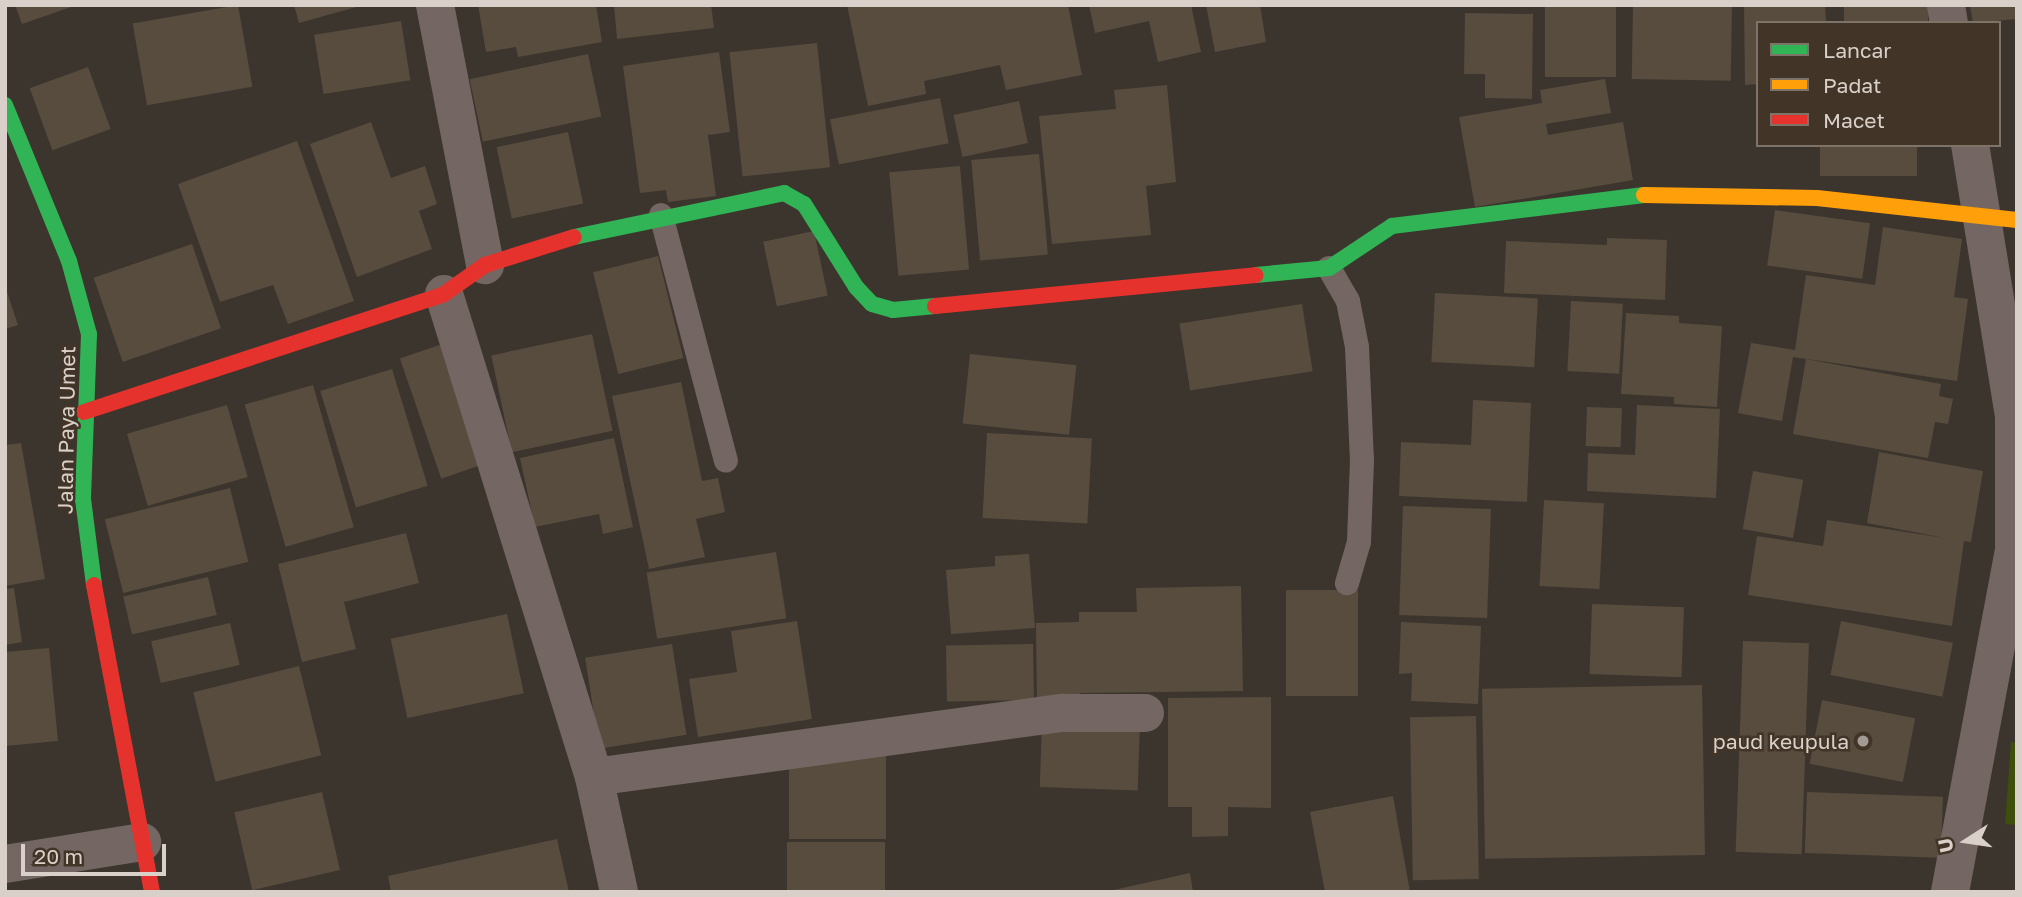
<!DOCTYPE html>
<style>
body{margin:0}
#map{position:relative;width:2022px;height:897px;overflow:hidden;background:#3c352e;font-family:"Golos Text",sans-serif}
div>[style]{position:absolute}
.green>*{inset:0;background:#3e4f0b}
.building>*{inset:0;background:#574c3e;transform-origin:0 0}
.lane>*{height:24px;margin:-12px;padding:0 12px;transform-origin:12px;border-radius:12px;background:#746763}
.street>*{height:38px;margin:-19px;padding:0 19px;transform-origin:19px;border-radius:19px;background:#746763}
.fast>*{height:16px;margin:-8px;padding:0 8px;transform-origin:8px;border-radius:8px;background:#30b455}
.slow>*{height:16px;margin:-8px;padding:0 8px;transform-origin:8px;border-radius:8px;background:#ff9f0a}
.jam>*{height:16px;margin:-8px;padding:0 8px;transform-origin:8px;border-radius:8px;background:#e5322d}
.dots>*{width:19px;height:19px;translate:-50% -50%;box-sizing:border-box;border:4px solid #423528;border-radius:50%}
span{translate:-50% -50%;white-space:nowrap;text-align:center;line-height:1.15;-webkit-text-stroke:5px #423528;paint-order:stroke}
.street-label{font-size:21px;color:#d9d1c9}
.poi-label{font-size:21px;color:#d9d1c9}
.right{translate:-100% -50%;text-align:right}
.frame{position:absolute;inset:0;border:7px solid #d9d1c9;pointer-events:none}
.legend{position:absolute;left:1756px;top:21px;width:245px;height:126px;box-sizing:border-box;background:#423528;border:2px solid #7e7368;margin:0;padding:9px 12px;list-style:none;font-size:21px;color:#d9d1c9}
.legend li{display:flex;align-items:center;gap:14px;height:35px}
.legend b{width:35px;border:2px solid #7e7368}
.north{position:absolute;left:1931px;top:806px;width:70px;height:70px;-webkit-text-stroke:5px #423528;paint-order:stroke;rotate:258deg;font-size:19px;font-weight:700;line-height:28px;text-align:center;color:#d9d1c9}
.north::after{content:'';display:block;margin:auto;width:24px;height:32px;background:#d9d1c9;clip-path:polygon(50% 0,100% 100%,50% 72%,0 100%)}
.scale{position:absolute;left:21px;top:844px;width:145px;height:32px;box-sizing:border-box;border:4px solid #d9d1c9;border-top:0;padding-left:9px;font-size:21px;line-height:24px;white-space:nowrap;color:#d9d1c9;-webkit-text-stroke:5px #423528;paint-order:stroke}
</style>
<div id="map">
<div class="green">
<i style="clip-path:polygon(2011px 742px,2017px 743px,2017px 825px,2005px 824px)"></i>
</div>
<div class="building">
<i style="clip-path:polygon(15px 5px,74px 5px,74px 6px,22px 24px)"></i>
<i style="left:238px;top:5px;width:83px;height:107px;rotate:80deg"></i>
<i style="clip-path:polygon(294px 5px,360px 5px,360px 6px,299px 23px)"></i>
<i style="clip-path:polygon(478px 5px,596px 5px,602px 42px,518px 57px,516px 47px,486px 52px)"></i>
<i style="clip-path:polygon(614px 5px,711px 5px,714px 28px,617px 39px)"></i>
<i style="clip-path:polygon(847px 5px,1068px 5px,1082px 75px,1006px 90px,1000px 65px,924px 81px,926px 94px,868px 106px)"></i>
<i style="clip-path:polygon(1089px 5px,1191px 5px,1201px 52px,1158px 62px,1149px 21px,1095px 33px)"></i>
<i style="clip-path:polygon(1206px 5px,1260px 5px,1266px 42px,1215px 52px)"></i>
<i style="left:1545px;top:5px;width:71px;height:72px"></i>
<i style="left:1633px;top:5px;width:99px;height:74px;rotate:1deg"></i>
<i style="clip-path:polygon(1744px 5px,1825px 5px,1826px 23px,1758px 23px,1758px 84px,1745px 85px)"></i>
<i style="left:1844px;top:5px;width:84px;height:18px"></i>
<i style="clip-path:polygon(1970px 5px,2017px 5px,2017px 19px,1973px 23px)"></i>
<i style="clip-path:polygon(1465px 13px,1533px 14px,1532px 99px,1485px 98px,1485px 74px,1464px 74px)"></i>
<i style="left:401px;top:21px;width:60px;height:88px;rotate:81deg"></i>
<i style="left:817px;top:43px;width:125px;height:88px;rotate:84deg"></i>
<i style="clip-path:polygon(719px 52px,730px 132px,708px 135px,716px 196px,668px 202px,666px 190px,640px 193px,623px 66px)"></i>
<i style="left:588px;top:54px;width:64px;height:121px;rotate:78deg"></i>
<i style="left:88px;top:67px;width:66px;height:62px;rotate:70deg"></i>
<i style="clip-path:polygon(1605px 79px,1611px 113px,1546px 124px,1548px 135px,1623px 122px,1633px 180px,1475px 207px,1459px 117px,1542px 103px,1540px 90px)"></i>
<i style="clip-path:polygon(1167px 85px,1176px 182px,1146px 186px,1151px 235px,1052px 244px,1039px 116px,1116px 109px,1114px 90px)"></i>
<i style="left:940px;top:98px;width:46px;height:112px;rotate:79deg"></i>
<i style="left:1019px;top:101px;width:43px;height:67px;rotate:78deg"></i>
<i style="clip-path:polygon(371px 122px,391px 178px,425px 166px,437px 204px,419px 211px,432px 249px,357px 277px,310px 144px)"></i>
<i style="left:568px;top:132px;width:73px;height:73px;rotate:78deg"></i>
<i style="clip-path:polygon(297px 141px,354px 301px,288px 324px,273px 285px,220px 302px,178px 184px)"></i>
<i style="left:1820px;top:145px;width:97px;height:31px"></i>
<i style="left:1039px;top:154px;width:101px;height:68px;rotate:85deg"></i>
<i style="left:960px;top:166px;width:104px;height:71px;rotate:85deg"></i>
<i style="left:1775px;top:210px;width:96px;height:56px;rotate:8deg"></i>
<i style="clip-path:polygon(1883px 227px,1962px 239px,1954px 297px,1968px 299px,1957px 381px,1793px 357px,1782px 421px,1738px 413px,1751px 343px,1795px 350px,1806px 275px,1875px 285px)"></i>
<i style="left:814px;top:231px;width:66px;height:52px;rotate:78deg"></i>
<i style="clip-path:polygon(1607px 238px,1667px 240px,1665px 300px,1504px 293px,1506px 241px,1607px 245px)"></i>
<i style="left:192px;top:244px;width:89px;height:104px;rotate:71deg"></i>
<i style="left:658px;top:256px;width:105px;height:67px;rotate:76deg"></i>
<i style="clip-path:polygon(5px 286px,18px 325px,5px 329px)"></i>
<i style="left:1435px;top:293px;width:103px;height:69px;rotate:3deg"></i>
<i style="left:1571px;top:301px;width:52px;height:70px;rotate:3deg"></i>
<i style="left:1302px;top:304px;width:68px;height:124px;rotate:81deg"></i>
<i style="clip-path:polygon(1626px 313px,1679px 316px,1679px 323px,1722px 326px,1717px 407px,1674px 404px,1674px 397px,1621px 394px)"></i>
<i style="left:592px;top:334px;width:99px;height:103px;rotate:78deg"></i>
<i style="left:451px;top:341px;width:127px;height:54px;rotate:71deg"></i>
<i style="left:970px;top:354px;width:107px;height:70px;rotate:6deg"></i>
<i style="clip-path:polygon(1806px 359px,1941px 384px,1939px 396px,1953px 399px,1948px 424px,1935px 422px,1928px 458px,1793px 434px)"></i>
<i style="left:392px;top:369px;width:122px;height:75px;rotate:73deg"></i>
<i style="clip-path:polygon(681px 382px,702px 481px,718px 478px,725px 512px,696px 519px,705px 557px,649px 569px,612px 396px)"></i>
<i style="left:313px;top:385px;width:148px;height:71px;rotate:74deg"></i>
<i style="clip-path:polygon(1473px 400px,1531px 403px,1527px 502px,1399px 496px,1401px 442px,1471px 445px)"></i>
<i style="left:227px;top:405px;width:75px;height:104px;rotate:74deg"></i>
<i style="clip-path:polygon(1637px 405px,1720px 409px,1716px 498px,1587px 491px,1588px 453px,1635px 455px)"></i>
<i style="left:1587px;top:407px;width:35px;height:39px;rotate:2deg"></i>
<i style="left:987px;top:433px;width:105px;height:85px;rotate:3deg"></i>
<i style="clip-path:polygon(614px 438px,633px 527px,603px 534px,599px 514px,535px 527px,520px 458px)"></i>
<i style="clip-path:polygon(21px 443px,45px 579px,5px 586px,5px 445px)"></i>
<i style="clip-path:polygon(1879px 452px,1983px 471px,1971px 542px,1964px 541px,1952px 626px,1748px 595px,1757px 536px,1823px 546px,1827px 520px,1945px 538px,1867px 523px)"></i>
<i style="left:1753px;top:471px;width:51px;height:59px;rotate:10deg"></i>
<i style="left:230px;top:488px;width:76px;height:129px;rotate:76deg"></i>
<i style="left:1544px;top:500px;width:60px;height:86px;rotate:3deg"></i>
<i style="left:1403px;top:506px;width:88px;height:109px;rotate:2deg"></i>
<i style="clip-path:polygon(406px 533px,419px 583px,344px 602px,356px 649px,302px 662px,278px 564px)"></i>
<i style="left:776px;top:552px;width:67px;height:131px;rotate:81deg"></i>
<i style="clip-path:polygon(1029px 554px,1035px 628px,951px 634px,946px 570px,995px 566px,995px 556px)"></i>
<i style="left:208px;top:577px;width:39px;height:87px;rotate:77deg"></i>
<i style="clip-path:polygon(1241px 586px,1243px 691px,1080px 693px,1080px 706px,1037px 707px,1036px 623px,1079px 622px,1079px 612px,1137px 612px,1136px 588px)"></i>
<i style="clip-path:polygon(14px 588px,22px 642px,5px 645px,5px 589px)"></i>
<i style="left:1286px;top:590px;width:72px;height:106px"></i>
<i style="left:1592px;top:604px;width:92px;height:70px;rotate:2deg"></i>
<i style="left:507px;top:614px;width:81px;height:119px;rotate:78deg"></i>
<i style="clip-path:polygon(797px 621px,812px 719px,698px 737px,689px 679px,737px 672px,731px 631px)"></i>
<i style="left:1841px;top:621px;width:114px;height:55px;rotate:11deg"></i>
<i style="clip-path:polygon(1401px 622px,1481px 626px,1478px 704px,1411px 701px,1412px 673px,1399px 674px)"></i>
<i style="left:230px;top:623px;width:43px;height:81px;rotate:77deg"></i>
<i style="left:1743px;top:641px;width:66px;height:211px;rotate:2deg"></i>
<i style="left:672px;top:644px;width:92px;height:88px;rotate:81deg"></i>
<i style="left:1033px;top:644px;width:56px;height:87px;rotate:89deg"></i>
<i style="clip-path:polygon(49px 648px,58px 741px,5px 746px,5px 652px)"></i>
<i style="left:299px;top:666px;width:92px;height:109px;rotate:76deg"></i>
<i style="left:1702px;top:685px;width:170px;height:220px;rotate:89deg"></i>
<i style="clip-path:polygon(1271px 697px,1271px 808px,1228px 807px,1228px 836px,1192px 837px,1192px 807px,1168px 807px,1168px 698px)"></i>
<i style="left:1822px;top:700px;width:95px;height:65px;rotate:11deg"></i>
<i style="left:1476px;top:716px;width:163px;height:66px;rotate:89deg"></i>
<i style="left:1042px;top:722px;width:98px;height:65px;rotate:2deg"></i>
<i style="left:789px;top:752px;width:97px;height:87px"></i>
<i style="left:322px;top:792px;width:80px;height:90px;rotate:77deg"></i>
<i style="left:1807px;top:792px;width:136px;height:61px;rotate:2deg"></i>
<i style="clip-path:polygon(1393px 796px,1410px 892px,1325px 892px,1310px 812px)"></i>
<i style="clip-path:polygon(557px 839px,569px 892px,391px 892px,388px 876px)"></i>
<i style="left:787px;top:842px;width:98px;height:50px"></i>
<i style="clip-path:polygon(1190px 873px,1193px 892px,1109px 892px,1109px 891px)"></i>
</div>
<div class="lane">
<i style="left:661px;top:215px;width:254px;rotate:75.2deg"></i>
<i style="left:1329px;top:268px;width:38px;rotate:60deg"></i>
<i style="left:1348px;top:301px;width:47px;rotate:78.9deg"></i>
<i style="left:1357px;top:347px;width:113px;rotate:87.5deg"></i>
<i style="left:1362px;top:460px;width:82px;rotate:92.1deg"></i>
<i style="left:1359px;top:542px;width:43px;rotate:106.3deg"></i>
</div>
<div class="street">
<i style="left:435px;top:5px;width:265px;rotate:79.1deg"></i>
<i style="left:1946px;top:5px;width:18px;rotate:81deg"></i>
<i style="left:444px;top:294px;width:506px;rotate:72.75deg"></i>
<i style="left:594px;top:777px;width:118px;rotate:77.7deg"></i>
<i style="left:594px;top:777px;width:474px;rotate:-7.8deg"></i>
<i style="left:1064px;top:713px;width:81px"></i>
<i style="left:5px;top:864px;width:139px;rotate:-9.1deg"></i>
<i style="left:1950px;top:892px;width:349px;rotate:-79.4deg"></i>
<i style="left:2014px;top:549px;width:133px;rotate:-90deg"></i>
<i style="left:2014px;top:416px;width:275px;rotate:-99.2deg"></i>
</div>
<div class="fast">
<i style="left:5px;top:105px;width:169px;rotate:67.7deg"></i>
<i style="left:69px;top:261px;width:76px;rotate:74.7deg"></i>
<i style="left:89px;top:334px;width:165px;rotate:92.1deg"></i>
<i style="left:83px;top:499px;width:87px;rotate:82.7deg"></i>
<i style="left:574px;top:237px;width:215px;rotate:-11.8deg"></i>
<i style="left:784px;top:193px;width:23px;rotate:29deg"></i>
<i style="left:804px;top:204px;width:98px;rotate:57.9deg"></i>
<i style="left:856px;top:287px;width:23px;rotate:47deg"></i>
<i style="left:872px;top:304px;width:22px;rotate:16deg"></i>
<i style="left:893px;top:310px;width:42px;rotate:-5.4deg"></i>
<i style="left:1256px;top:275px;width:73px;rotate:-5.5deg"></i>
<i style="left:1329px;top:268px;width:76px;rotate:-33.7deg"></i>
<i style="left:1392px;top:226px;width:254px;rotate:-7deg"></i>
</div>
<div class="slow">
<i style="left:1644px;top:195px;width:173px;rotate:1deg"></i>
<i style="left:1817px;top:198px;width:201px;rotate:6.3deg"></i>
</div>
<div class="jam">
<i style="left:935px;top:306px;width:322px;rotate:-5.5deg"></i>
<i style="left:84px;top:412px;width:379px;rotate:-18.1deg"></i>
<i style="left:444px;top:294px;width:50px;rotate:-35.3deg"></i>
<i style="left:485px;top:265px;width:93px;rotate:-17.5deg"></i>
<i style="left:94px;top:585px;width:312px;rotate:79.3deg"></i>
</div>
<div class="dots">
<i style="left:1863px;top:741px;background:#a29a93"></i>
</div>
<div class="street-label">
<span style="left:66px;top:430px;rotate:-89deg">Jalan Paya Umet</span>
</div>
<div class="poi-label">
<span class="right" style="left:1849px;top:741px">paud keupula</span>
</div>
<div class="frame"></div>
<ul class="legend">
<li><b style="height:9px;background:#30b455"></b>Lancar</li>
<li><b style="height:9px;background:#ff9f0a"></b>Padat</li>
<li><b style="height:9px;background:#e5322d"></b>Macet</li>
</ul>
<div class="north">U</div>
<div class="scale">20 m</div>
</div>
